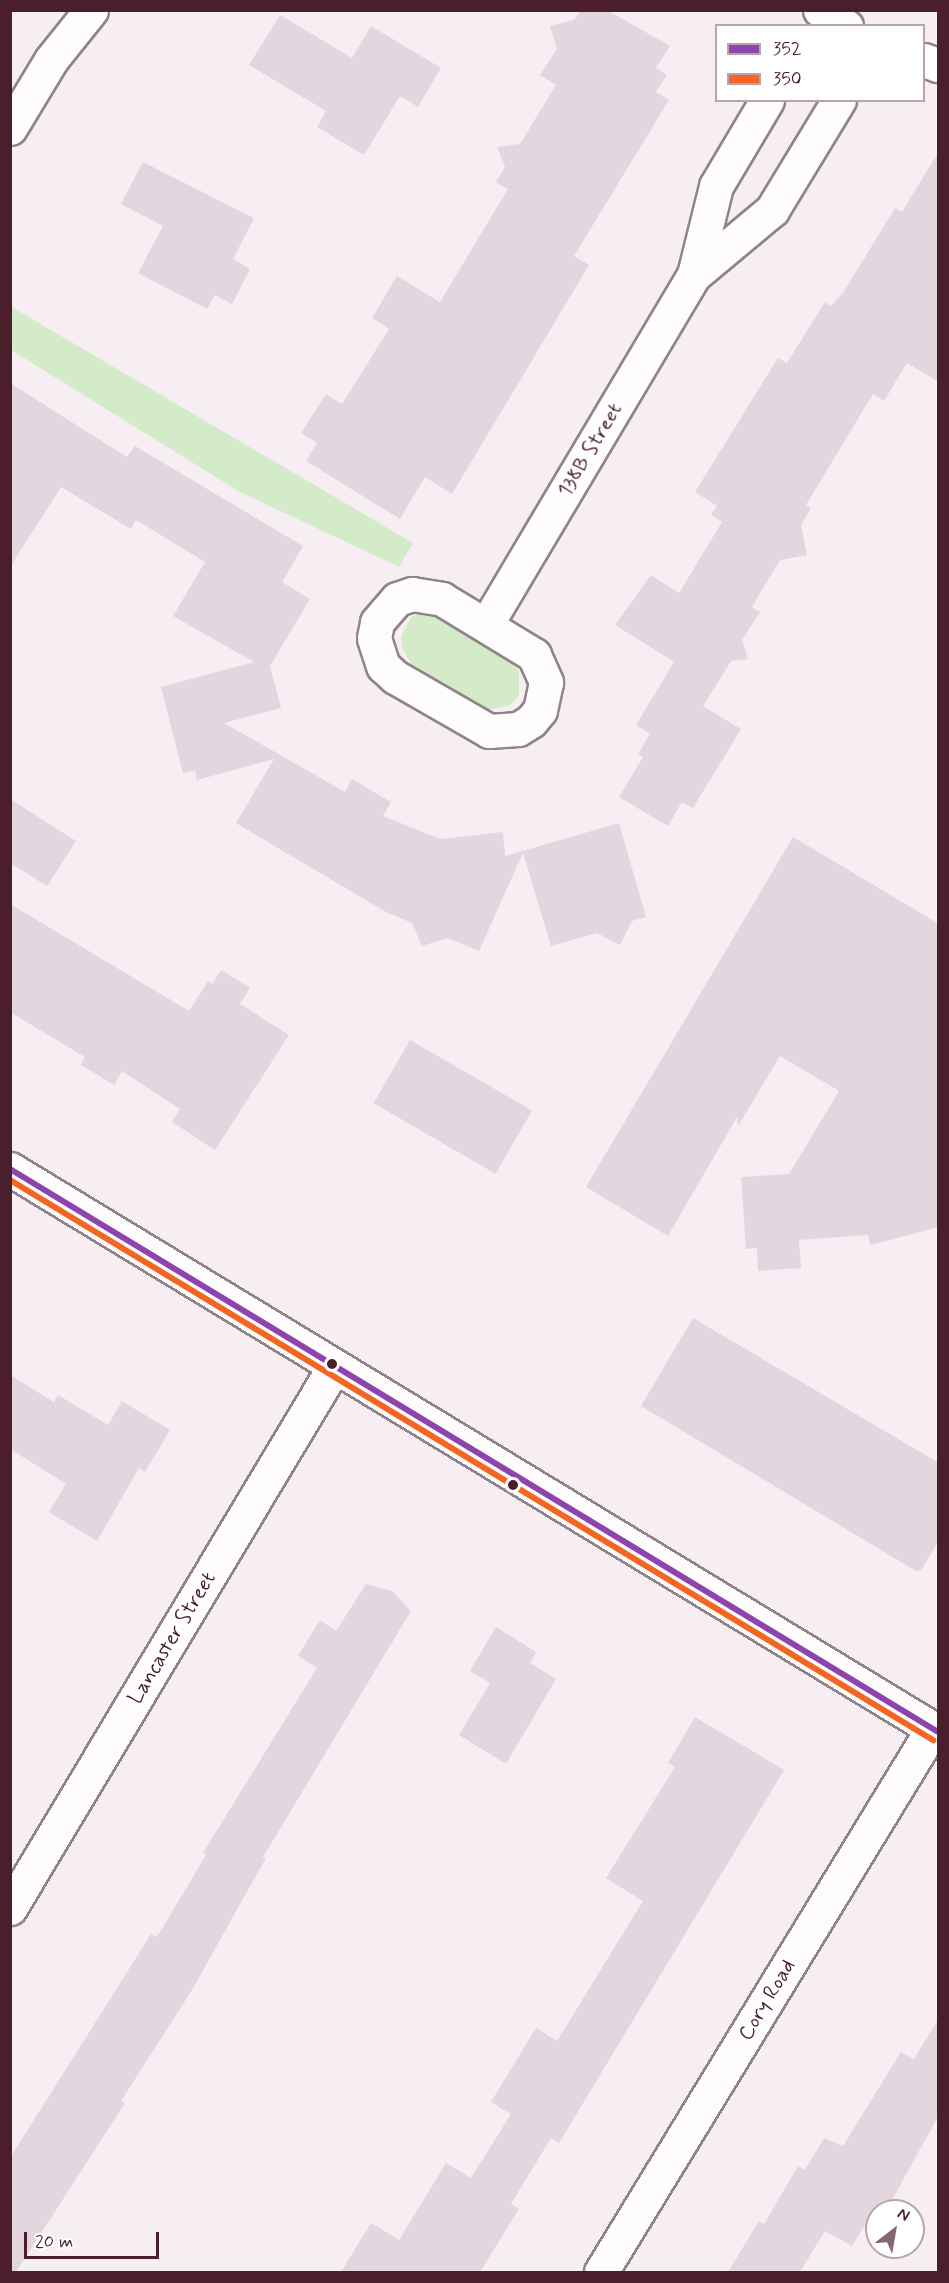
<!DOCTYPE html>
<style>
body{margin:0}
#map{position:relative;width:949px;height:2283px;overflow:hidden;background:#f6eef2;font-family:Mynerve,sans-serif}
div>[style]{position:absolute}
.green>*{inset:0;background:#d4ebc9}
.building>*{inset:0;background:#e4d6de;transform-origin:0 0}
.roads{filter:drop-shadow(2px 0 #908488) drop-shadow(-2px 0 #908488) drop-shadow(0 2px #908488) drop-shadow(0 -2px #908488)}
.street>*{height:33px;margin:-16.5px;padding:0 16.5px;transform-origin:16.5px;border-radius:16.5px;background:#fefcfd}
.secondary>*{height:33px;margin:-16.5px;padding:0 16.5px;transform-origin:16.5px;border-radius:16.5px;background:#fefcfd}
.bus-1>*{height:6px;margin:-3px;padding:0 3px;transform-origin:3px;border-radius:3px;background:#8e44ad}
.bus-2>*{height:6px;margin:-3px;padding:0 3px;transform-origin:3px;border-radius:3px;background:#f26522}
.dots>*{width:16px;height:16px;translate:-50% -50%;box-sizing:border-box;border:3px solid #fff;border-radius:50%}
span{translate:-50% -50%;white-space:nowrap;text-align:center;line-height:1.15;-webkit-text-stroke:5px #fff;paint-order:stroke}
.street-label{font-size:21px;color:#4a1f2b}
.frame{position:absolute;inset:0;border:12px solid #4a1f2b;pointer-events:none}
.legend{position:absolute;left:715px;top:24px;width:210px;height:78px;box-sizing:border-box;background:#fff;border:2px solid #b7a5aa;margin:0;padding:8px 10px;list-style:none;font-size:18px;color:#4a1f2b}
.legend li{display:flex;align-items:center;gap:12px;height:30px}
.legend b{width:30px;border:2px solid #b7a5aa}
.north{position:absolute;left:865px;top:2199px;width:60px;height:60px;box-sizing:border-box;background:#fff;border:2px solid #b7a5aa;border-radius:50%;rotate:31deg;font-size:16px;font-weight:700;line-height:24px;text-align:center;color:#4a1f2b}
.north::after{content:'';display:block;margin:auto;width:21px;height:27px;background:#866771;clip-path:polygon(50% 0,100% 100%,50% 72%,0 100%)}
.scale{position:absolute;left:24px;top:2232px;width:135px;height:27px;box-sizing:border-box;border:3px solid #4a1f2b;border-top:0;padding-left:8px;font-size:18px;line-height:21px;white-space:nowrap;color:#4a1f2b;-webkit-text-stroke:4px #fff;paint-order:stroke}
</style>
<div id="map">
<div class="green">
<i style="clip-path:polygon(10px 306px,413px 543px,399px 567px,240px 492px,11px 350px)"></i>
<i style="clip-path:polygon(423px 611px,439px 617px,510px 660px,519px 672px,519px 696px,510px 705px,487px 710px,411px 664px,402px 648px,401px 637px,411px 617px)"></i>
</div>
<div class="building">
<i style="clip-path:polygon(581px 10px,607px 10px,670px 46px,656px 68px,667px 75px,656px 92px,669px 100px,574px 256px,589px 265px,452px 494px,425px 477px,400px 519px,306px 461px,317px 443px,301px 433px,326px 394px,342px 404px,389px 329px,372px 318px,397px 276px,440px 302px,508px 189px,496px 182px,505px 167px,497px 147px,520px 144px,556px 85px,540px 75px,557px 49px,550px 26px,574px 20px)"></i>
<i style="clip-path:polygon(280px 15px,352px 58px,371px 26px,441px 68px,418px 107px,400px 96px,364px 155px,317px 127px,326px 111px,249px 65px)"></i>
<i style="clip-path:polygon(939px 151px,939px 382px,907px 363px,884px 401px,873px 394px,806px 505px,811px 508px,801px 525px,807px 555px,780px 560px,752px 607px,760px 612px,742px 640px,748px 659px,731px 661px,703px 706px,741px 729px,693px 808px,682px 802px,668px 826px,619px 797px,643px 757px,638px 754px,650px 734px,636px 725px,674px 662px,615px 625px,651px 575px,679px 593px,722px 522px,711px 515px,717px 506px,695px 492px,778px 358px,787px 363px,825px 302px,831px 306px,843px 293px,895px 208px,902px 212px)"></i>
<i style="clip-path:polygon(143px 162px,254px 218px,233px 259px,250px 269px,232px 304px,215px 295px,207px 309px,138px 273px,163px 226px,121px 204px)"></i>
<i style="clip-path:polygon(10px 383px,127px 457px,135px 446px,303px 546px,282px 582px,310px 599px,270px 666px,281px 708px,224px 723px,345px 792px,352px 779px,391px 802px,383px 816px,440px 839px,503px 832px,505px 856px,619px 823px,646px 917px,632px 921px,620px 945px,597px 933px,551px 946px,523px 853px,479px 951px,448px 938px,422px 946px,412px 923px,386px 912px,236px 823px,274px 759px,197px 780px,195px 771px,183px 773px,161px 687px,254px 662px,173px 616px,205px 562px,136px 520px,131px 529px,61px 487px,10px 567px)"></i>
<i style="clip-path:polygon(10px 799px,76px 841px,47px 886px,10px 863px)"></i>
<i style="clip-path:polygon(793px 837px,939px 924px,939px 1227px,870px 1245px,868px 1235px,799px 1240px,801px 1268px,758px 1271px,757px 1248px,746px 1249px,741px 1177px,789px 1174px,839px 1091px,780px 1056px,738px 1126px,737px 1117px,668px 1236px,586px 1187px)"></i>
<i style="clip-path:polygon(10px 904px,189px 1011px,208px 981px,212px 984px,221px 970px,250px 988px,240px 1004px,289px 1035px,215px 1150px,172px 1122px,180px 1109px,122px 1071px,114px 1085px,81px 1065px,85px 1057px,10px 1012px)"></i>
<i style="left:410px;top:1040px;width:141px;height:73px;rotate:30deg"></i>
<i style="clip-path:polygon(693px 1318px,939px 1463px,939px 1540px,921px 1570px,916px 1571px,641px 1406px)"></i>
<i style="clip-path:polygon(10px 1375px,54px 1402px,58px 1395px,108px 1425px,122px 1401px,170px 1430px,145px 1472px,139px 1468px,97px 1541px,49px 1512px,66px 1484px,10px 1449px)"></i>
<i style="clip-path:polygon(366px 1584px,392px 1591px,411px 1611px,263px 1857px,266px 1858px,192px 1990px,121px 2101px,125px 2103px,16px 2272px,10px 2272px,10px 2158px,151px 1934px,157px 1937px,206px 1855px,203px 1853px,317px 1668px,298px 1656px,320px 1620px,336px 1631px)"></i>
<i style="clip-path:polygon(496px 1627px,536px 1652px,530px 1663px,556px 1679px,506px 1764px,459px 1735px,490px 1683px,470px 1671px)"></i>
<i style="clip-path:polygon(695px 1717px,784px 1770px,559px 2143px,551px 2138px,511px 2204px,519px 2209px,480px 2272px,341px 2272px,371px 2223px,399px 2240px,446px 2163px,471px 2178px,511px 2114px,491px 2102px,536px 2028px,557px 2041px,643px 1901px,606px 1878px,675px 1767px,668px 1763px)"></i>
<i style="clip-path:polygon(939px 2018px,939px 2115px,887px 2209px,881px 2206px,874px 2217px,871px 2215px,852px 2246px,825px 2231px,800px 2272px,728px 2272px,759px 2221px,764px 2224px,798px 2166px,805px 2170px,824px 2138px,843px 2146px,901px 2052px,914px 2059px)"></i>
</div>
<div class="roads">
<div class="street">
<i style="left:820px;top:10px;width:31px;rotate:32deg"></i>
<i style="left:924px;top:60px;width:15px;rotate:20deg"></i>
<i style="left:10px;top:128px;width:79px;rotate:-58.9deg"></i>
<i style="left:51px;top:60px;width:64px;rotate:-51.3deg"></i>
<i style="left:694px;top:275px;width:102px;rotate:-39.8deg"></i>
<i style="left:772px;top:210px;width:129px;rotate:-58.7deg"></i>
<i style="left:412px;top:594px;width:30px;rotate:9deg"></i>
<i style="left:442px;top:599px;width:108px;rotate:31.3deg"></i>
<i style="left:534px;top:655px;width:30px;rotate:66deg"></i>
<i style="left:546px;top:682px;width:29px;rotate:102deg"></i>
<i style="left:540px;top:710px;width:14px;rotate:129deg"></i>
<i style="left:531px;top:721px;width:15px;rotate:148deg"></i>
<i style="left:518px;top:729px;width:29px;rotate:176deg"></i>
<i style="left:489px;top:731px;width:108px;rotate:-150.1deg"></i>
<i style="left:395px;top:677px;width:16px;rotate:-137deg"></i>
<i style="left:383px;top:666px;width:29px;rotate:-108deg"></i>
<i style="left:374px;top:638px;width:16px;rotate:-79deg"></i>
<i style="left:377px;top:622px;width:30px;rotate:-49deg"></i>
<i style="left:397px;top:599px;width:16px;rotate:-18deg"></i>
<i style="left:486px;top:625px;width:407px;rotate:-59.3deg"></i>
<i style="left:694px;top:275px;width:92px;rotate:-76.1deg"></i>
<i style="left:716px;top:186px;width:100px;rotate:-59.3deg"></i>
<i style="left:10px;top:1908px;width:631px;rotate:-59.08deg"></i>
<i style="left:601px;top:2272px;width:637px;rotate:-58.6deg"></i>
</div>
<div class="secondary">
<i style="left:10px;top:1169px;width:1085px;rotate:31.24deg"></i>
</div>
</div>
<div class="bus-1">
<i style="left:10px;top:1169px;width:1085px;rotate:31.24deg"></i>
</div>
<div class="bus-2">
<i style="left:10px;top:1180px;width:1080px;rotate:31.25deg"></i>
</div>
<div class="dots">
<i style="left:332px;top:1364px;background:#4a1f2b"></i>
<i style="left:513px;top:1485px;background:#4a1f2b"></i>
</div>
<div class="street-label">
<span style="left:590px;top:450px;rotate:-59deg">138B Street</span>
<span style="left:172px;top:1638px;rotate:-59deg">Lancaster Street</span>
<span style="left:767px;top:2000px;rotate:-59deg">Cory Road</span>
</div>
<div class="frame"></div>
<ul class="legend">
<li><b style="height:8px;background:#8e44ad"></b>352</li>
<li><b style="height:8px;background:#f26522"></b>350</li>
</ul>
<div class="north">N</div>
<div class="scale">20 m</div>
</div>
